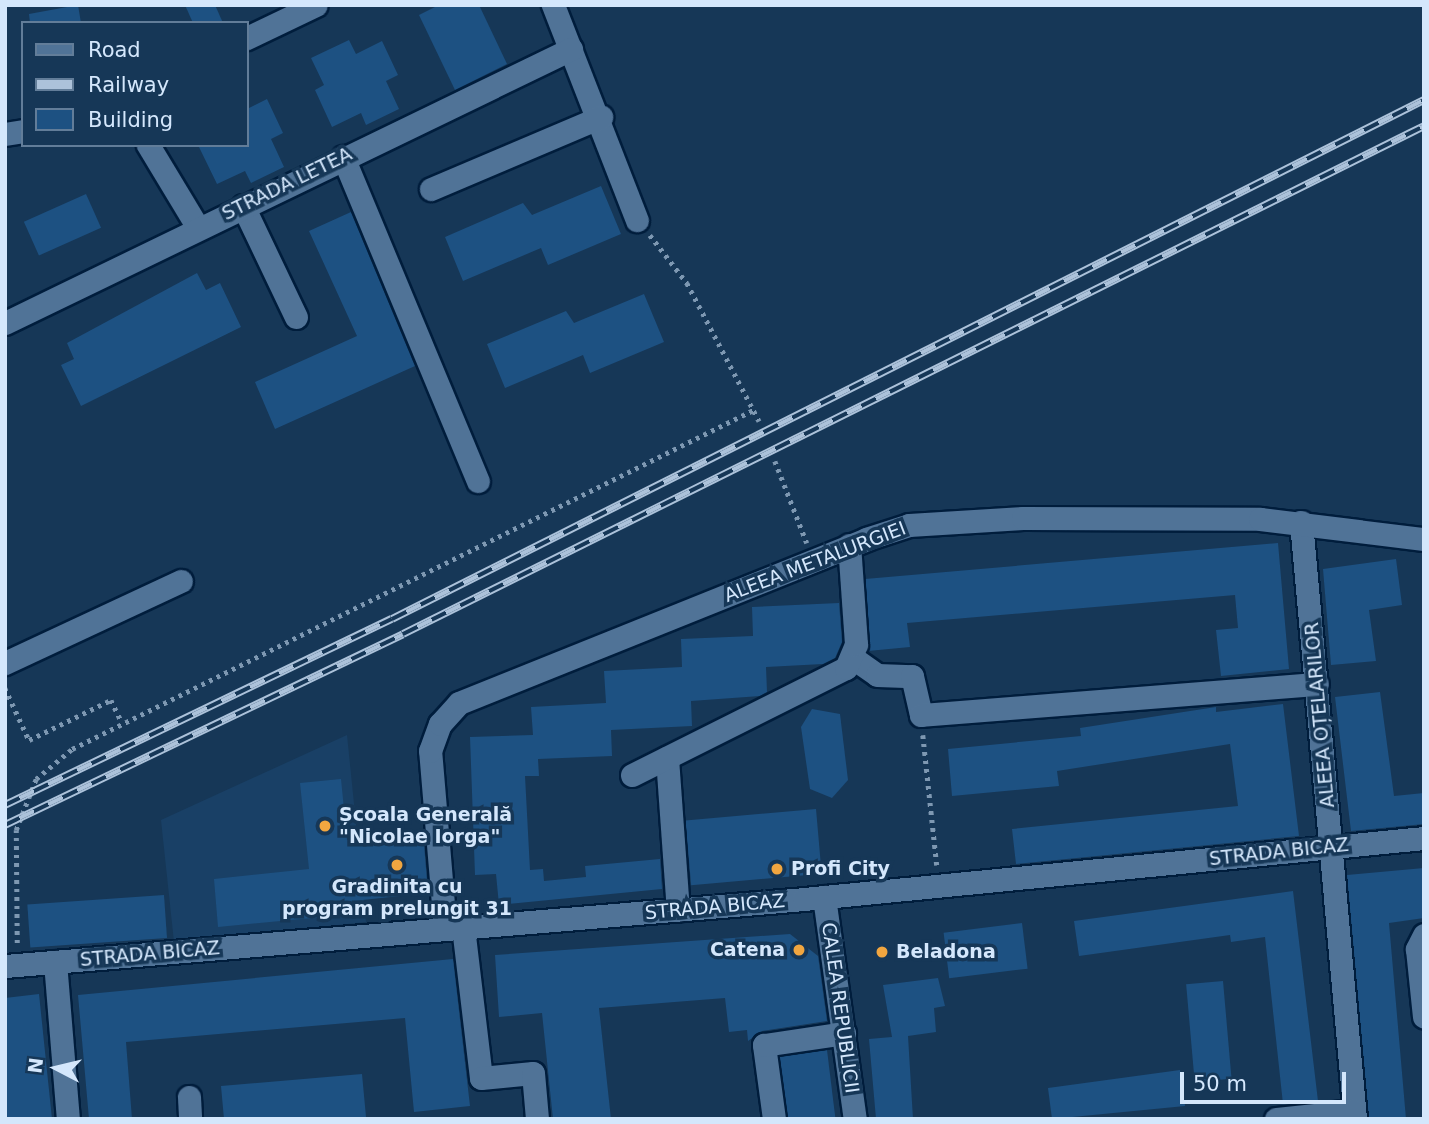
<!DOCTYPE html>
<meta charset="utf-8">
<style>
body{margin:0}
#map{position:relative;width:1429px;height:1124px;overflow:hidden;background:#163757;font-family:"DejaVu Sans",sans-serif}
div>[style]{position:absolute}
.built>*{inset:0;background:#194066}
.building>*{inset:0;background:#1d5182;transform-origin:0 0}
.path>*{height:4.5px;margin-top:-2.25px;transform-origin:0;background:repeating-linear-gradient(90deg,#7e98b2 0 3.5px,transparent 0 8.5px)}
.roads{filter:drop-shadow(2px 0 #001d3c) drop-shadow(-2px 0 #001d3c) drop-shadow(0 2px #001d3c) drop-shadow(0 -2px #001d3c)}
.minor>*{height:23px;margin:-11.5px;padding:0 11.5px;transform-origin:11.5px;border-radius:11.5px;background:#507397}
.rail>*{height:8px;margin-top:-4px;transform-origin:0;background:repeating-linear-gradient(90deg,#163757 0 16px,#acc2da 0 32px);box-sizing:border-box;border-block:2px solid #acc2da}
.dots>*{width:19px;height:19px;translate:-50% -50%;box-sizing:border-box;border:4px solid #163757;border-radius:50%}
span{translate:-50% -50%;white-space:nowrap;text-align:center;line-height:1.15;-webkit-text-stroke:7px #163757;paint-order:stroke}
.street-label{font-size:19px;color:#d4e7fc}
.poi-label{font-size:19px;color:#d4e7fc;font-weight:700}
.left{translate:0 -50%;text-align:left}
.right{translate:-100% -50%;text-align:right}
.frame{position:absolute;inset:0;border:7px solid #d4e7fc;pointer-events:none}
.legend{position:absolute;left:21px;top:21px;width:228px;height:126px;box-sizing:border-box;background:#163757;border:2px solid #627d99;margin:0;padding:9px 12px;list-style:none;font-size:21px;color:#d4e7fc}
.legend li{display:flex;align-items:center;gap:14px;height:35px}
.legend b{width:35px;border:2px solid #627d99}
.north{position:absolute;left:21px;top:1033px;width:70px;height:70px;-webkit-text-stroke:5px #163757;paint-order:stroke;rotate:277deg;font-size:19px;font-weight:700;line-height:28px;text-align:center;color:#d4e7fc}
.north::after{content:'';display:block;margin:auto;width:24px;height:32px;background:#d4e7fc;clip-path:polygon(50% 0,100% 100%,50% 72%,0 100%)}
.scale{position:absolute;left:1180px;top:1072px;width:166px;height:32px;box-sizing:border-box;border:4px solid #d4e7fc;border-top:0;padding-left:9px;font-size:21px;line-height:24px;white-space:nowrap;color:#d4e7fc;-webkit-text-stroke:5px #163757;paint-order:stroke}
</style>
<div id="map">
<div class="built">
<i style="clip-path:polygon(347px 735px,366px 922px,174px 942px,161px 820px)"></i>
</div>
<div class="building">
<i style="clip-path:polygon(78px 5px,81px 23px,30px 23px,29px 14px)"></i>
<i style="clip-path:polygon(185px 5px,215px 5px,223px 23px,193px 23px)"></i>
<i style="clip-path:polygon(439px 5px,479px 5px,507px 64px,455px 90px,419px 15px)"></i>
<i style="clip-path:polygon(349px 40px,356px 54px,382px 41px,398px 75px,386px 81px,399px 109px,366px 125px,361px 113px,332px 127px,315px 90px,324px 85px,311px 58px)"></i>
<i style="clip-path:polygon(267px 99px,283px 133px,271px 139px,284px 167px,251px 183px,245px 171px,217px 184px,198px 145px,247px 145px,247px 109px)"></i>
<i style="clip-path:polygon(601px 186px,621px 234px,548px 265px,541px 248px,463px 281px,445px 237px,523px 203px,532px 215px)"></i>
<i style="left:86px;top:194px;width:37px;height:68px;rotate:66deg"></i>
<i style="clip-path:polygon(351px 212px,415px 366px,275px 429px,255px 382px,357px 336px,309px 231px)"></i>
<i style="clip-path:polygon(197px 273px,206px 290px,220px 283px,241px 327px,81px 406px,61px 365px,74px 359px,67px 343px)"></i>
<i style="clip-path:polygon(644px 294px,664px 342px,590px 373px,583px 355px,505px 388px,487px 344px,566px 311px,574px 323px)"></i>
<i style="clip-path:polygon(1278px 543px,1289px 669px,1221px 676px,1216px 630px,1238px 628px,1235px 595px,907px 623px,910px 647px,868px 651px,865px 579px)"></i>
<i style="clip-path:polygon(1396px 559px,1402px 605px,1369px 610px,1376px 661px,1331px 665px,1323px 569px)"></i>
<i style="clip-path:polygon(839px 603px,842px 642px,835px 658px,823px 664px,766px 667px,767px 692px,760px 696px,691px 701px,692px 726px,611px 730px,612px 756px,538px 759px,539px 776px,525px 776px,530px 870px,543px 869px,544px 881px,586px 877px,585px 866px,660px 859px,662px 889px,499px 905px,496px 874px,475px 875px,470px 737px,533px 735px,531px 707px,606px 703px,604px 671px,682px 667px,681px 639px,753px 636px,752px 607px)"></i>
<i style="clip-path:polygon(1380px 692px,1394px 796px,1424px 793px,1424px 824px,1351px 831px,1335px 697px)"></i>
<i style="clip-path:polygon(1283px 704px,1299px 836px,1016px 864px,1012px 829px,1238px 806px,1230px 744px,1057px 771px,1059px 786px,952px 796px,948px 749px,1081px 736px,1080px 728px,1216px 707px,1216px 712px)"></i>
<i style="clip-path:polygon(812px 709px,840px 714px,848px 780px,832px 798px,810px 789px,801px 727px)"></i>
<i style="clip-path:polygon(341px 779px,347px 840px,423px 832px,428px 893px,353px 901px,354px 914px,218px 927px,214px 879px,309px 869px,300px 783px)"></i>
<i style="left:816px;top:809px;width:65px;height:131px;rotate:85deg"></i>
<i style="clip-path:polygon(1424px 868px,1424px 918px,1389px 923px,1406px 1119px,1369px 1119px,1347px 875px)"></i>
<i style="clip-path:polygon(1293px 891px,1318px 1101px,1283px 1104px,1265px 937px,1231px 942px,1230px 935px,1079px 956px,1074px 921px)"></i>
<i style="left:164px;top:895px;width:43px;height:137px;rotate:86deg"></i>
<i style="left:1022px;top:923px;width:46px;height:79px;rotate:83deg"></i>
<i style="clip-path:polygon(790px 934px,818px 956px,827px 1021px,762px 1031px,748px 1041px,747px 1030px,729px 1032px,725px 998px,599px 1008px,611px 1119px,553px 1119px,542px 1013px,499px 1017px,495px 955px)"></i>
<i style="clip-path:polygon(453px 959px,470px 1106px,414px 1112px,405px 1018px,126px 1042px,132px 1119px,89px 1119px,78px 995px)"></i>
<i style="clip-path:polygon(938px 978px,945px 1006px,934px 1008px,936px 1032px,908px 1036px,913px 1119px,876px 1119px,869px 1039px,892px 1037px,883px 985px)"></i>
<i style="left:1223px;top:981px;width:98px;height:37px;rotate:85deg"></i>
<i style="clip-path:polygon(39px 994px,52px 1119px,7px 1119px,5px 998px)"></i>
<i style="left:827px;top:1050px;width:69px;height:48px;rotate:83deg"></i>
<i style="clip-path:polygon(1180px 1070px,1185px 1106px,1052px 1119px,1048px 1088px)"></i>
<i style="clip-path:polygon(362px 1074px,366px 1117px,224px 1119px,221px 1086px)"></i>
</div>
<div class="path">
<i style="left:650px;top:235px;width:61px;rotate:52.4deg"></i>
<i style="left:687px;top:283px;width:156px;rotate:62.4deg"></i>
<i style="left:775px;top:461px;width:88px;rotate:68.7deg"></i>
<i style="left:5px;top:688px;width:57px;rotate:65.2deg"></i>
<i style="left:29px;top:740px;width:91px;rotate:-26deg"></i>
<i style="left:111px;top:700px;width:25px;rotate:64deg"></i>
<i style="left:923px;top:735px;width:131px;rotate:83.9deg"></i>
<i style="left:17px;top:943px;width:113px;rotate:-90.5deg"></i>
<i style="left:16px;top:830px;width:55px;rotate:-68.6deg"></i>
<i style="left:36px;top:779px;width:47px;rotate:-39.8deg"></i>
<i style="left:72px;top:749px;width:761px;rotate:-26.46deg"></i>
</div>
<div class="roads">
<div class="minor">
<i style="left:553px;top:5px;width:231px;rotate:68.7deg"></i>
<i style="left:247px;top:38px;width:76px;rotate:-25.6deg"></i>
<i style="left:5px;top:134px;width:18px;rotate:-9deg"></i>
<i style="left:148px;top:145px;width:97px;rotate:58.9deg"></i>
<i style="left:343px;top:157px;width:351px;rotate:67.4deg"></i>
<i style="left:431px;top:189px;width:185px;rotate:-23deg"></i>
<i style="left:243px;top:206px;width:123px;rotate:64.5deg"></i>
<i style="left:5px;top:323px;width:629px;rotate:-25.83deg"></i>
<i style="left:1301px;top:522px;width:599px;rotate:84.83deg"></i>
<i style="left:853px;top:658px;width:29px;rotate:35deg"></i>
<i style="left:877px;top:675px;width:35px;rotate:2deg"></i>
<i style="left:912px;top:676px;width:40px;rotate:77deg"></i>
<i style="left:921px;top:715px;width:397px;rotate:-4.5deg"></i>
<i style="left:5px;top:663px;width:194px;rotate:-25deg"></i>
<i style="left:667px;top:758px;width:152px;rotate:85.9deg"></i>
<i style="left:632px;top:775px;width:239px;rotate:-26.6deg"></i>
<i style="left:846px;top:668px;width:26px;rotate:-67deg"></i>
<i style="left:856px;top:644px;width:99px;rotate:-94deg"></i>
<i style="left:824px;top:897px;width:224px;rotate:82.1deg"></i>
<i style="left:463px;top:927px;width:152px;rotate:83.2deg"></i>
<i style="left:481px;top:1078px;width:52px;rotate:-5.5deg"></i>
<i style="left:533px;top:1073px;width:46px;rotate:85deg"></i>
<i style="left:445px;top:928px;width:178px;rotate:-94.8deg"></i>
<i style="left:430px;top:751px;width:29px;rotate:-70deg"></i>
<i style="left:440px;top:724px;width:28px;rotate:-48deg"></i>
<i style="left:459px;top:703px;width:439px;rotate:-21.9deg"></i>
<i style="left:866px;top:539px;width:45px;rotate:-18deg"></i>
<i style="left:909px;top:525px;width:114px;rotate:-3.5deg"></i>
<i style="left:1023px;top:518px;width:237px;rotate:0.2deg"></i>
<i style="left:1260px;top:519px;width:165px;rotate:7deg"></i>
<i style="left:1424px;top:935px;width:16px;rotate:117deg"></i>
<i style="left:1417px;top:949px;width:68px;rotate:84.1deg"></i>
<i style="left:55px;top:962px;width:158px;rotate:85.3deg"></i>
<i style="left:5px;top:966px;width:802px;rotate:-4.79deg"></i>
<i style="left:804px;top:899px;width:623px;rotate:-5.62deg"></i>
<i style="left:189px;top:1097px;width:22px;rotate:87deg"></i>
<i style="left:774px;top:1119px;width:75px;rotate:-97.7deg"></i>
<i style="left:764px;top:1045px;width:81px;rotate:-8.5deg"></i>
<i style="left:1276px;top:1119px;width:78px;rotate:-5.9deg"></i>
</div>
</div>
<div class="rail">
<i style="left:5px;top:805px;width:429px;rotate:-25.7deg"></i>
<i style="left:392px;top:619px;width:1155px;rotate:-26.7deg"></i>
<i style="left:5px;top:825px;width:441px;rotate:-25.6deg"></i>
<i style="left:403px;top:634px;width:1140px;rotate:-26.45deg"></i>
</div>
<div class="dots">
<i style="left:325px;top:826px;background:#f1a640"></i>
<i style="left:397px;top:865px;background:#f1a640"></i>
<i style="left:777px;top:869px;background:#f1a640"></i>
<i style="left:799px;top:950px;background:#f1a640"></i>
<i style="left:882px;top:952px;background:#f1a640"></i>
</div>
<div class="street-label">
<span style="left:287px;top:184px;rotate:-26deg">STRADA LETEA</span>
<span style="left:815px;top:562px;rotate:-21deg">ALEEA METALURGIEI</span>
<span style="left:1320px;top:715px;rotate:-95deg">ALEEA OȚELARILOR</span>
<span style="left:1279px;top:852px;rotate:-6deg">STRADA BICAZ</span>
<span style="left:715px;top:907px;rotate:-5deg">STRADA BICAZ</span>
<span style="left:150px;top:954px;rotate:-5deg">STRADA BICAZ</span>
<span style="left:840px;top:1008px;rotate:82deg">CALEA REPUBLICII</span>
</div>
<div class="poi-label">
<span class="left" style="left:339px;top:826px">Școala Generală<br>"Nicolae Iorga"</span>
<span class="left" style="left:791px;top:869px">Profi City</span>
<span style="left:397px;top:898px">Gradinita cu<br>program prelungit 31</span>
<span class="right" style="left:785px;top:950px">Catena</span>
<span class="left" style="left:896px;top:952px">Beladona</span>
</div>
<div class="frame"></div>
<ul class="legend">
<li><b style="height:9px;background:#507397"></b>Road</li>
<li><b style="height:9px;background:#acc2da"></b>Railway</li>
<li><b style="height:19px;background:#1d5182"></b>Building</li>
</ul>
<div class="north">N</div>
<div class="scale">50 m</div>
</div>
